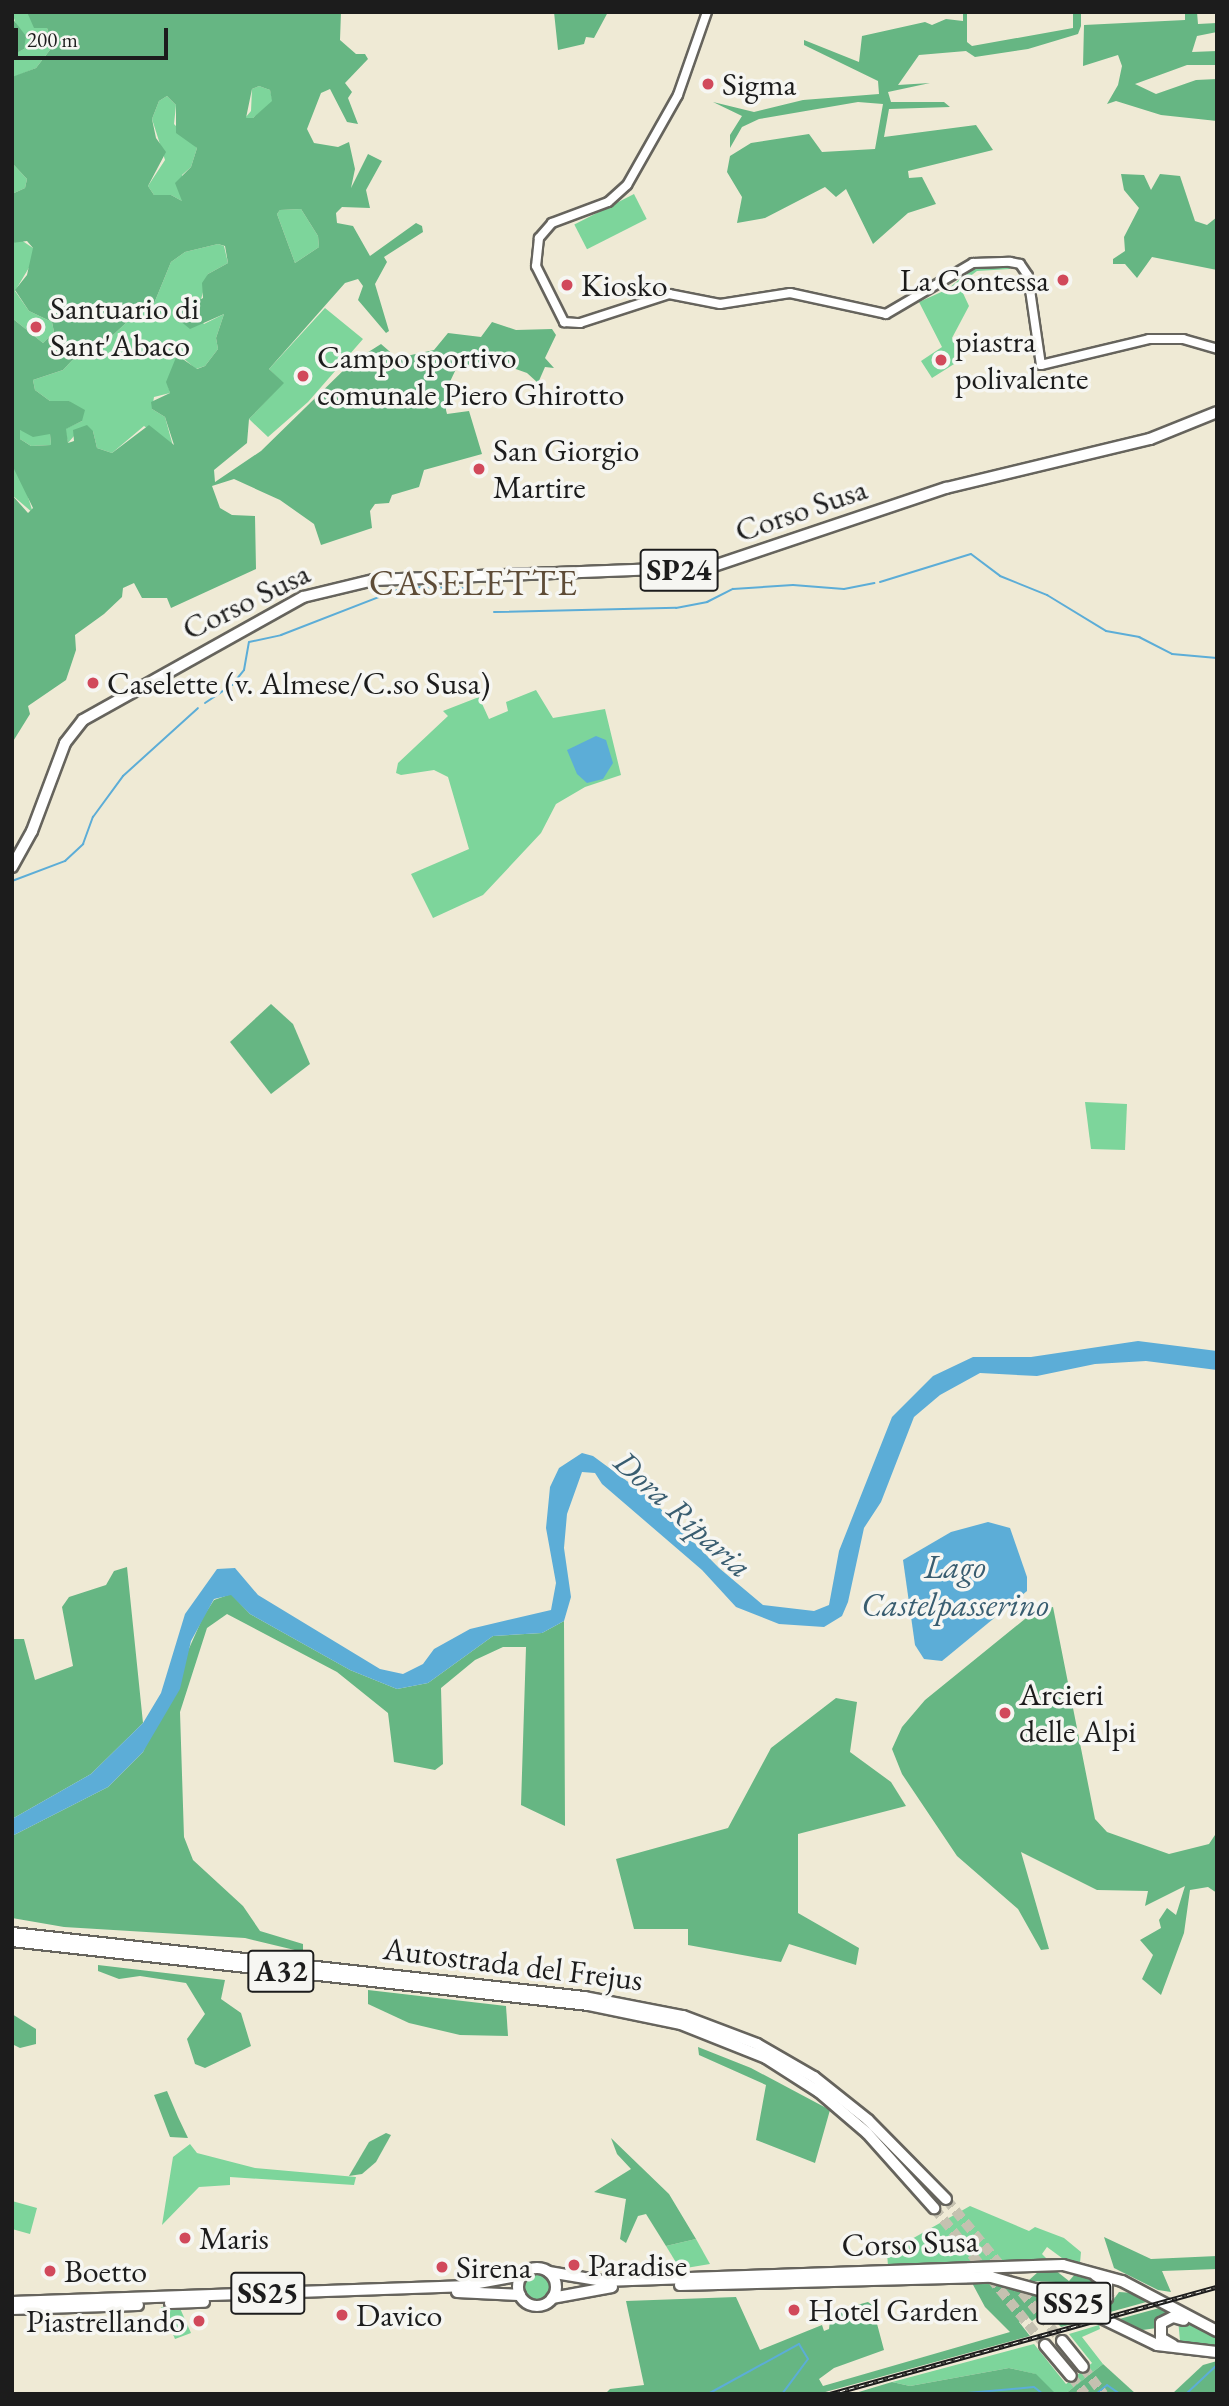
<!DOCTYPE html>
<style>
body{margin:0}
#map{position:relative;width:1229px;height:2406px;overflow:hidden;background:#efead5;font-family:"EB Garamond",serif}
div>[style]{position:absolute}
.green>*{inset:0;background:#7dd59b;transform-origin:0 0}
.round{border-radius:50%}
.forest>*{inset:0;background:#66b683}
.water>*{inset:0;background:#5cadd7}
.stream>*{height:2px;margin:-1px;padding:0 1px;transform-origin:1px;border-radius:1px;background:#5cadd7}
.motorway-tunnel>*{height:10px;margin-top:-5px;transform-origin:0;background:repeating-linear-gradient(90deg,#c5c1b0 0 10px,transparent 0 15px)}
.roads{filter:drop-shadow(2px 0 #66645d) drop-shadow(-2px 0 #66645d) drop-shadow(0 2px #66645d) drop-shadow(0 -2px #66645d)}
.tertiary>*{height:8px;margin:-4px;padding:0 4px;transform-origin:4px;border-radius:4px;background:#fff}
.primary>*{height:10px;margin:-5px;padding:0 5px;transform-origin:5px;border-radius:5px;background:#fff}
.primary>.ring{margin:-5px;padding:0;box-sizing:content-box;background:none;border:10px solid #fff;border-radius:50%}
.motorway>*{height:10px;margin:-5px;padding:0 5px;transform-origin:5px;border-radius:5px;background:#fff}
.rail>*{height:4.5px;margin-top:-2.25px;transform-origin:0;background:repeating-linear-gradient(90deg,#f6f6f2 0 5px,#1c1c1c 0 10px);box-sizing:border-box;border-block:2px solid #1c1c1c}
.dots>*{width:19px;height:19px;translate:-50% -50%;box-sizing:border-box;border:4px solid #f6f6f2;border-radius:50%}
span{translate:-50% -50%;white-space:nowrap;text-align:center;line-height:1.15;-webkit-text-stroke:7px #f6f6f2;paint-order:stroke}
.shield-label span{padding:2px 5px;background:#f6f6f2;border:2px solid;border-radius:5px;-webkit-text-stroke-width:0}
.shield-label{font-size:30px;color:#1c1c1c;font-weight:700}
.poi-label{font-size:32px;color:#1c1c1c}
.left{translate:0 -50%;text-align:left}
.right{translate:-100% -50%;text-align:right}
.street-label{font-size:32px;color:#1c1c1c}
.water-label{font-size:33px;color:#395d70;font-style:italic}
.quarter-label{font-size:35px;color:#5e4c37;letter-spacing:2px}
.frame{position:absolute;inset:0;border:14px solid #1c1c1c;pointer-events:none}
.scale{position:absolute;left:14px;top:28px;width:154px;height:32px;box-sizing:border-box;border:4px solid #1c1c1c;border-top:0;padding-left:9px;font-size:21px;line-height:24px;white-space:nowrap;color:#1c1c1c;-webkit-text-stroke:5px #f6f6f2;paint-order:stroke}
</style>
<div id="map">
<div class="green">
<i style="clip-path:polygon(12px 12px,27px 12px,47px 28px,53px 46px,36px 68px,14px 77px,12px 55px,24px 49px)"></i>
<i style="clip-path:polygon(259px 86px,270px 90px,273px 102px,253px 118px,245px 118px,251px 111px,252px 89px)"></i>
<i style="clip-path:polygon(167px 96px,176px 105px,174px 124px,197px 148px,191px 167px,182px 175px,182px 201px,171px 195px,154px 195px,148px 186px,165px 160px,152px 119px,159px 101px)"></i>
<i style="clip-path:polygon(12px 163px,27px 179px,25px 188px,12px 194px)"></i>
<i style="left:634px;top:194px;width:28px;height:67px;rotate:63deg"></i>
<i style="clip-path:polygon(301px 209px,318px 236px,319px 247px,295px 263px,277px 214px,280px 210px)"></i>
<i style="clip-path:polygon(21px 240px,33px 248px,33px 261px,15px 291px,29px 311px,52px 322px,54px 332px,43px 343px,12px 318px,12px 243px)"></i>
<i style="clip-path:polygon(218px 244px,224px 246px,228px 263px,208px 274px,200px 303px,188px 305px,204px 324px,224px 314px,216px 338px,218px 349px,205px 366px,196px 369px,183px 358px,167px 382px,170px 393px,154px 397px,152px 409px,165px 417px,173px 446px,144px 426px,112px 453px,97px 448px,93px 431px,74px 436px,68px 443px,65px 429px,82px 421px,69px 401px,50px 401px,35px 390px,33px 380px,63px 370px,80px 352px,101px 346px,139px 311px,153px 306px,171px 262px,185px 252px)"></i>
<i style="clip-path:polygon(1010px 265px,1010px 269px,977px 271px,965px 280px,962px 291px,969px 306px,952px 338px,962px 359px,932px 378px,921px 361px,942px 347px,919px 302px,948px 289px,975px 266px)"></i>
<i style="clip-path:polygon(325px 308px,363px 339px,308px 402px,268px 437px,249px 419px,283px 383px,269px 369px)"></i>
<i style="clip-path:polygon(20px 430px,50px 434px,51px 445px,31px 446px,20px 439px)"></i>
<i style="clip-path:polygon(12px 465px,24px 484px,33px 513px,12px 495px)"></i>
<i style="clip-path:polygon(536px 690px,553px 718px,605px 709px,621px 775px,585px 787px,556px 804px,541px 833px,483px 895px,433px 918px,411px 874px,469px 849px,448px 777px,434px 770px,401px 775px,396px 773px,398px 763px,448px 716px,443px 711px,479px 697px,489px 719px,508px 711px,506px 702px)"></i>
<i style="clip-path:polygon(1085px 1102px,1127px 1104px,1125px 1150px,1091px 1149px)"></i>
<i style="clip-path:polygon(190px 2144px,197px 2153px,255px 2168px,356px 2177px,354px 2185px,230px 2177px,230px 2185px,199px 2187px,162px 2225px,173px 2157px)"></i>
<i style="clip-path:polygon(12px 2201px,37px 2208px,30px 2234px,12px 2229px)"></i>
<i style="clip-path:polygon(970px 2206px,1029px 2231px,1035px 2227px,1064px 2238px,1081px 2252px,1080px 2263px,1066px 2261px,1047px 2247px,1042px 2254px,1048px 2260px,888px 2266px,887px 2253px)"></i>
<i style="clip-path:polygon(696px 2239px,710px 2264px,680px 2269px,666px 2246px)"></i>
<i class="round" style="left:522px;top:2271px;width:30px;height:30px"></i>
<i style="clip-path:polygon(179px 2306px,191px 2333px,175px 2339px,161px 2307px)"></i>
<i style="clip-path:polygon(1178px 2319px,1217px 2335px,1217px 2349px,1176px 2344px,1180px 2341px)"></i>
<i style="clip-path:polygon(1099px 2325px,1100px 2329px,1082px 2337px,1103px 2364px,1065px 2394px,1050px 2392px,1035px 2374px,1009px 2368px,910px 2386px,892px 2382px,1034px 2344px,1066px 2384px,1092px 2363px,1069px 2334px)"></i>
</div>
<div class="forest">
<i style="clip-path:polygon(evenodd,27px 12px,341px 12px,340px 40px,356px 54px,365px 54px,368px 59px,345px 83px,352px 92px,348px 98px,358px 124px,347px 122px,330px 89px,321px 93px,307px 129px,314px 143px,338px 147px,349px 142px,355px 169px,351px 188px,368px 154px,382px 161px,366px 190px,370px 208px,342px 207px,336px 213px,337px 223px,353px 226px,370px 256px,416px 223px,422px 226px,423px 232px,384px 257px,387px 262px,375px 284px,389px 331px,386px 333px,358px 300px,363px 286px,358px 279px,345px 283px,269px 369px,284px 383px,249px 419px,247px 443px,214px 470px,215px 482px,261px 451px,351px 363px,381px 344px,396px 357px,411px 355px,434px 350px,448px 333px,481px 337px,492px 322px,516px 330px,552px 329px,556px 335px,545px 358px,554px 368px,545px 367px,538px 383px,527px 373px,507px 366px,456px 369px,447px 388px,446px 410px,447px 414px,469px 411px,482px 454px,424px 470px,419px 487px,392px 495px,389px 503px,375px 504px,370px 511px,372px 528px,321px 545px,314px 524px,280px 500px,234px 479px,212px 486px,220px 508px,232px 515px,255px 516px,256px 569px,171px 608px,167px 598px,142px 598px,134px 583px,123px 588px,122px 597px,104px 614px,75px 635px,76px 650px,66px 680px,28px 706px,30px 714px,12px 743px,12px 495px,28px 513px,33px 508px,12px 465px,12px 318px,43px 343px,54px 332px,52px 322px,29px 311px,15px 290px,27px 275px,33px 248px,27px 241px,12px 243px,12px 194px,25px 188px,27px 179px,12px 163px,12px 77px,36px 68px,53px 46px,47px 28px,34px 28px,27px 12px,259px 86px,270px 90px,272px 101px,253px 118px,246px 118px,252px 89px,259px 86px,27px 12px,167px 96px,176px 105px,176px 133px,197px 148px,191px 167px,175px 183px,182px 201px,171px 195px,154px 195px,148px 186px,166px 152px,156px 138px,152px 119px,159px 101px,167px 96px,27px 12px,301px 209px,318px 236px,319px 247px,295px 263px,277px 214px,280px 210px,301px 209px,27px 12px,218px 244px,225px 246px,228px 263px,208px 274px,202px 283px,203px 298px,182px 310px,179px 320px,190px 329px,224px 314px,216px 338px,218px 349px,205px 366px,197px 369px,177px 355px,166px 382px,170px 393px,151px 402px,152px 409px,165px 417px,174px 445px,149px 425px,112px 453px,97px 448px,93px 431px,87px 425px,73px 430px,74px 441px,68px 443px,66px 429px,82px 421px,85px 410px,69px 401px,50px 401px,35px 390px,33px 380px,63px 370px,80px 352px,101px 346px,139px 311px,153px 306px,171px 262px,185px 252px,218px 244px,27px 12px,20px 430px,33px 437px,50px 434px,51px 445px,31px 446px,20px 439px,20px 430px)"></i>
<i style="clip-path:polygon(554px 12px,608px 12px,594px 38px,586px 37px,584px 44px,558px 50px)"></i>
<i style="clip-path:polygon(963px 12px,967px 12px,967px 42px,972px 46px,1073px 28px,1073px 12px,1081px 12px,1081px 26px,1078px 34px,1028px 49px,975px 57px,966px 51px,919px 55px,898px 85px,930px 83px,888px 92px,891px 102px,944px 102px,950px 107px,889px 109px,884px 137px,976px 125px,993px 150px,908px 171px,909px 178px,922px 177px,936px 204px,908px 213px,873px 244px,846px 189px,836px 197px,825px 187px,765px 218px,737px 223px,742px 197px,727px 172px,730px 156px,751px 143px,809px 134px,822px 152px,875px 149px,883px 104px,858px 102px,759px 119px,742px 127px,730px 148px,730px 135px,742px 116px,713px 102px,754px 112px,803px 100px,879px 94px,878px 81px,804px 45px,804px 40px,859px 62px,862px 36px,925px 22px,932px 25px,946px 19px,963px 21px)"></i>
<i style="clip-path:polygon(1185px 12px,1197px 12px,1198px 24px,1217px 23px,1217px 32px,1197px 36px,1192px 52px,1217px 51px,1217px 65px,1187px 65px,1135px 84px,1156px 94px,1196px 80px,1217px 79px,1217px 121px,1161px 115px,1116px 101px,1107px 104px,1118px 85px,1122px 66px,1118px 55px,1083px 66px,1084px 25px,1185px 20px)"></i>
<i style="clip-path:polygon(12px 18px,26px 36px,24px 49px,13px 55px)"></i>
<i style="clip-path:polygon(1121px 174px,1144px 175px,1151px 190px,1160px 174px,1180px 176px,1195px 221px,1207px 225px,1217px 217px,1217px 270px,1152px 257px,1137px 278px,1125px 264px,1113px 264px,1113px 259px,1125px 251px,1124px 237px,1139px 208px,1124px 190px)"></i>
<i style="clip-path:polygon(271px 1004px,293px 1024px,310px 1064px,271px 1094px,230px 1042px)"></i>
<i style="clip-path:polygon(127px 1567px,143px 1723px,91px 1774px,12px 1819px,12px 1639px,24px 1639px,35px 1680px,73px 1666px,62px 1607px,69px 1597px,106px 1585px,114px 1571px)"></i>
<i style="clip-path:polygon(231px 1594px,250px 1614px,350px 1670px,397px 1689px,428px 1683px,493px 1636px,542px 1633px,564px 1621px,565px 1826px,521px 1805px,526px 1647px,503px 1647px,475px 1660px,441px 1688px,443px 1764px,435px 1770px,394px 1762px,388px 1713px,337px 1672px,227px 1614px,207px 1628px,180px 1712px,184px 1837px,193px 1860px,243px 1906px,260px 1931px,303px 1944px,303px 1952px,245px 1938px,64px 1927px,12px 1918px,12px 1836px,108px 1787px,143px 1752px,203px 1617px,214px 1600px)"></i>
<i style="clip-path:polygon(1053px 1607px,1095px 1819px,1107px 1832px,1169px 1854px,1209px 1844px,1217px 1832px,1217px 1893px,1208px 1887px,1190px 1890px,1184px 1933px,1161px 1995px,1142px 1979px,1153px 1955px,1140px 1940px,1161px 1928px,1159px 1920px,1167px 1908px,1176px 1915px,1185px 1886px,1145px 1906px,1148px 1891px,1097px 1890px,1021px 1852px,1049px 1949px,1041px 1950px,1018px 1909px,957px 1856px,902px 1774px,892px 1749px,902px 1727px,925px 1700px,1036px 1610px)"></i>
<i style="clip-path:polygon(836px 1698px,857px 1702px,850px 1752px,891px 1782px,906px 1806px,798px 1834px,798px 1913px,859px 1948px,856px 1965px,789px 1944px,781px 1962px,688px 1945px,688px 1929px,634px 1929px,616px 1859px,728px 1828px,771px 1748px)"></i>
<i style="clip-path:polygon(98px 1965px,225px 1980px,221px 1999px,241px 2013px,251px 2046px,205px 2068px,195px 2064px,187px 2039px,205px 2014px,186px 1983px,140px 1976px,119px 1979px,98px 1971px)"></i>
<i style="clip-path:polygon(368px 1990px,506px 2006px,508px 2036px,460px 2035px,409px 2023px,368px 2004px)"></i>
<i style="clip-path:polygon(12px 2014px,36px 2029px,36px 2044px,20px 2048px,12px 2044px)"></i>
<i style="clip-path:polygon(698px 2047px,751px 2068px,830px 2110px,815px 2163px,756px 2140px,766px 2085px,699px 2055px)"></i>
<i style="clip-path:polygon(167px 2091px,178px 2117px,188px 2138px,170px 2137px,154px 2095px)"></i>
<i style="clip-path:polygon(386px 2133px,391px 2135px,376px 2162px,362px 2174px,349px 2176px,369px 2142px)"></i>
<i style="clip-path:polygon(611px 2138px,669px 2194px,696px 2239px,666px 2246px,646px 2214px,638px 2216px,626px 2243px,620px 2239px,626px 2199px,594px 2192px,631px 2169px,617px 2154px)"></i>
<i style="clip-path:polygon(1104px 2237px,1151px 2259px,1217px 2256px,1217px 2269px,1162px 2271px,1171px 2292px,1158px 2290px,1114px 2268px)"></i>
<i style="clip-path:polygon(1055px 2270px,1069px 2281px,1076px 2273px,1092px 2276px,1106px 2287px,1100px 2302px,1089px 2304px,1064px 2292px,1056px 2282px,1028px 2281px,1038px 2272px)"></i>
<i style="clip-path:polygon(971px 2281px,999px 2283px,1047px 2296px,1095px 2318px,1061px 2327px,1046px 2311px,1032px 2321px,1026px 2315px,1019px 2322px,1030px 2336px,818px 2394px,605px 2394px,610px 2389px,644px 2385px,626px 2301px,736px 2297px,760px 2350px,822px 2325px,824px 2331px,829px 2329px,831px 2312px,868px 2302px,872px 2305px,884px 2350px,834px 2368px,819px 2379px,823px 2386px,1010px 2332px,985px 2307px)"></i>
<i style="clip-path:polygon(1119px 2292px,1133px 2293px,1150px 2301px,1103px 2314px)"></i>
<i style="clip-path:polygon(1163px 2307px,1169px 2312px,1157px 2328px,1135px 2331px,1112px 2321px)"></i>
<i style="clip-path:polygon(1217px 2361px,1217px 2394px,1172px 2394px,1203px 2365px)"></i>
<i style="clip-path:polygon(1103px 2364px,1136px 2394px,1065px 2394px)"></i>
<i style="clip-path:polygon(1009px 2368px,1036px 2374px,1056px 2394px,852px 2394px,892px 2382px,910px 2386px)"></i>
</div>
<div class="water">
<i style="clip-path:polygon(596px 736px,606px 740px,613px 763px,603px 779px,587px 783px,577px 774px,567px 750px)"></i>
<i style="clip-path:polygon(1138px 1341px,1217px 1351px,1217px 1370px,1146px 1361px,1095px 1364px,1037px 1376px,980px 1373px,940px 1395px,914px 1417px,881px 1502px,864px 1528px,848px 1602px,842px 1616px,824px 1627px,779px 1624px,736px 1607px,702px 1570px,602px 1484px,595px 1473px,582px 1472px,567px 1514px,564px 1548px,571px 1597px,564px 1621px,542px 1633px,493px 1636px,428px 1683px,397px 1689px,350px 1670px,250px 1614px,231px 1595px,214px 1599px,191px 1641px,180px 1689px,143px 1752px,108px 1787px,12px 1836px,12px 1819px,91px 1774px,143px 1723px,161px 1693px,185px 1614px,217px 1569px,235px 1568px,258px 1595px,380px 1669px,403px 1674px,423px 1664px,434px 1649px,470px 1629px,551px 1610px,556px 1583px,546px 1528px,550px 1487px,559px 1468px,582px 1453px,593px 1456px,650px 1498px,719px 1568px,763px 1605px,814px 1611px,829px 1605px,839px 1551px,892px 1417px,933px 1376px,973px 1357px,1031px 1357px)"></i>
<i style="clip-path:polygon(988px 1522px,1010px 1528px,1027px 1577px,1027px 1591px,942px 1661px,924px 1659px,915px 1645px,903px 1560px,951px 1532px)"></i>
</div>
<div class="stream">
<i style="left:880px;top:582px;width:95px;rotate:-17.1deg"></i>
<i style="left:971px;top:554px;width:36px;rotate:37deg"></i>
<i style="left:1000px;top:576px;width:51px;rotate:22deg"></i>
<i style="left:1047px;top:595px;width:69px;rotate:31.4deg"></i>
<i style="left:1106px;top:631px;width:34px;rotate:10deg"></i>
<i style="left:1139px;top:637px;width:37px;rotate:27deg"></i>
<i style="left:1172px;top:654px;width:45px;rotate:5.1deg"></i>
<i style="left:494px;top:612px;width:182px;rotate:-1.3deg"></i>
<i style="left:676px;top:608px;width:32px;rotate:-11deg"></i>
<i style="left:707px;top:602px;width:29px;rotate:-27deg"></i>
<i style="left:733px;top:589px;width:60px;rotate:-3.8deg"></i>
<i style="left:793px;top:585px;width:51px;rotate:4.5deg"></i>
<i style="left:844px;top:589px;width:31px;rotate:-11deg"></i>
<i style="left:205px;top:703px;width:32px;rotate:-34deg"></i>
<i style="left:232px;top:685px;width:19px;rotate:-51deg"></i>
<i style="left:244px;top:670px;width:28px;rotate:-80deg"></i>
<i style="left:249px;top:642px;width:33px;rotate:-12deg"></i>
<i style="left:281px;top:635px;width:133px;rotate:-21.2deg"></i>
<i style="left:405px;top:587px;width:63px;rotate:0.9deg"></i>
<i style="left:12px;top:881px;width:57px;rotate:-20.7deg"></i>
<i style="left:65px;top:861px;width:25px;rotate:-43deg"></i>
<i style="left:83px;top:844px;width:29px;rotate:-70deg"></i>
<i style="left:93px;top:817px;width:51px;rotate:-53.8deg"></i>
<i style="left:123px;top:776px;width:101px;rotate:-42.2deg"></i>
<i style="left:708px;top:2394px;width:104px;rotate:-28.8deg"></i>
<i style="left:799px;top:2344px;width:17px;rotate:59deg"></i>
<i style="left:808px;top:2359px;width:44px;rotate:126.6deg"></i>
<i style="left:956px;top:2394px;width:78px;rotate:-5.1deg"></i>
<i style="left:1034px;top:2387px;width:11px;rotate:38deg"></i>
<i style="left:1096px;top:2394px;width:14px;rotate:-39deg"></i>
<i style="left:1107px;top:2385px;width:16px;rotate:35deg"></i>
<i style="left:1186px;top:2394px;width:42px;rotate:-43.1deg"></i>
</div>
<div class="motorway-tunnel">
<i style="left:946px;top:2199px;width:183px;rotate:50.8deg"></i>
<i style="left:934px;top:2208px;width:176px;rotate:51deg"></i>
<i style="left:1083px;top:2367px;width:34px;rotate:53deg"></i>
<i style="left:1071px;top:2376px;width:23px;rotate:52deg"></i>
</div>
<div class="roads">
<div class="tertiary">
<i style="left:707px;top:12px;width:88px;rotate:109.3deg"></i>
<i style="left:678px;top:95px;width:103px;rotate:119.5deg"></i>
<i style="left:627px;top:185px;width:25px;rotate:138deg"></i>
<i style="left:608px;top:202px;width:60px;rotate:159.4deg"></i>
<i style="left:552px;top:223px;width:20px;rotate:131deg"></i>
<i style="left:539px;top:238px;width:28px;rotate:96deg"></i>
<i style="left:536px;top:266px;width:63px;rotate:63.4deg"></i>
<i style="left:564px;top:322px;width:16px;rotate:4deg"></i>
<i style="left:580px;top:323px;width:94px;rotate:-18deg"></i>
<i style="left:669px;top:294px;width:52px;rotate:11.1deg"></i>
<i style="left:720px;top:304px;width:71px;rotate:-8.9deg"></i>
<i style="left:790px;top:293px;width:98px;rotate:12.3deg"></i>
<i style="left:886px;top:314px;width:101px;rotate:-30.4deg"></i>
<i style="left:973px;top:263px;width:37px;rotate:-2deg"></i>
<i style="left:1010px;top:262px;width:10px;rotate:11deg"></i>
<i style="left:1020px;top:264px;width:14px;rotate:56deg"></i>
<i style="left:1028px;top:276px;width:90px;rotate:81.7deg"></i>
<i style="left:1041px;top:365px;width:111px;rotate:-13.5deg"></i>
<i style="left:1149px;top:339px;width:34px"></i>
<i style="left:1183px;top:339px;width:35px;rotate:16deg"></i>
</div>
<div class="primary">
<i style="left:12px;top:867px;width:41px;rotate:-60.9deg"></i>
<i style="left:32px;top:831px;width:94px;rotate:-69.4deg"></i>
<i style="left:65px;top:743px;width:29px;rotate:-52deg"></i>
<i style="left:83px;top:720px;width:252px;rotate:-29.2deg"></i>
<i style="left:303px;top:597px;width:73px;rotate:-13.5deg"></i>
<i style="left:374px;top:580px;width:337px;rotate:-2.2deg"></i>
<i style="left:711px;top:567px;width:248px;rotate:-18.6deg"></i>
<i style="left:946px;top:488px;width:210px;rotate:-13.5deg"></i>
<i style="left:1150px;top:439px;width:72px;rotate:-21.9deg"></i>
<i class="ring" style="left:518px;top:2268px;width:28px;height:28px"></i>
<i style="left:549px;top:2272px;width:55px;rotate:9.5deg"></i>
<i style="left:603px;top:2281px;width:460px;rotate:-2deg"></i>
<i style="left:1063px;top:2265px;width:61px;rotate:15.2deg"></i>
<i style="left:1122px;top:2281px;width:107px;rotate:27.8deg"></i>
<i style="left:680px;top:2285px;width:311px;rotate:-1.5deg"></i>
<i style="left:991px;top:2277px;width:61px;rotate:15.2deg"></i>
<i style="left:1050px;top:2293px;width:119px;rotate:25.9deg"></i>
<i style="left:1157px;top:2345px;width:60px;rotate:6.7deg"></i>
<i style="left:457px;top:2292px;width:63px;rotate:2.7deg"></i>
<i style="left:552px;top:2298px;width:61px;rotate:-10.4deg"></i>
<i style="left:12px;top:2302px;width:450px;rotate:-2deg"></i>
<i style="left:462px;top:2286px;width:61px;rotate:-10.4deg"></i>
<i style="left:170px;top:2303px;width:34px;rotate:-2deg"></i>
<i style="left:1083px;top:2304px;width:15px;rotate:11deg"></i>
<i style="left:1098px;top:2307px;width:13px;rotate:-45deg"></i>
<i style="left:1107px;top:2298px;width:15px;rotate:-90deg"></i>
<i style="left:1107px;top:2283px;width:14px;rotate:-146deg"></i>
<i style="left:12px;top:2309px;width:126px;rotate:-1.8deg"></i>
<i style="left:1173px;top:2345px;width:14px;rotate:-150deg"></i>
<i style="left:1161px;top:2338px;width:15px;rotate:-90deg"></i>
<i style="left:1161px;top:2323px;width:13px;rotate:-27deg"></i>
<i style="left:1173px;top:2317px;width:11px;rotate:15deg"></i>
</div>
<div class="motorway">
<i style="left:12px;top:1933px;width:576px;rotate:6.38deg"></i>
<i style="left:584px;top:1997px;width:101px;rotate:10.9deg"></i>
<i style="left:683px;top:2016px;width:79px;rotate:20.7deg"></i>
<i style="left:757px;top:2044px;width:66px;rotate:30.1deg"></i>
<i style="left:814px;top:2077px;width:69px;rotate:38.5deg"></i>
<i style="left:868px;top:2120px;width:111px;rotate:45.4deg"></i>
<i style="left:12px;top:1941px;width:581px;rotate:6.33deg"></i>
<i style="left:589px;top:2005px;width:94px;rotate:11.7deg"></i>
<i style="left:681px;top:2024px;width:92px;rotate:21.8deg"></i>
<i style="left:766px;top:2058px;width:63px;rotate:32.7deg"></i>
<i style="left:819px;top:2092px;width:63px;rotate:40.5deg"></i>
<i style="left:867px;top:2133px;width:101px;rotate:48.2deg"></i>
<i style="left:1062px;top:2341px;width:33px;rotate:51deg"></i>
<i style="left:1045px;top:2345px;width:40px;rotate:50deg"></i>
</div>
</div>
<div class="rail">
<i style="left:830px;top:2394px;width:402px;rotate:-15.5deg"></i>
</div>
<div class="dots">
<i style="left:708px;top:84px;background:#d1495b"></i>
<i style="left:1063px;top:280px;background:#d1495b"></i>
<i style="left:567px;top:285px;background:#d1495b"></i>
<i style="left:36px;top:327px;background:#d1495b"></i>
<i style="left:941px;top:360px;background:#d1495b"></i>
<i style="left:303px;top:376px;background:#d1495b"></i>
<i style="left:479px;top:469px;background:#d1495b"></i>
<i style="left:93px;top:683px;background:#d1495b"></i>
<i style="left:1005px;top:1713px;background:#d1495b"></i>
<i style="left:185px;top:2238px;background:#d1495b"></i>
<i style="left:574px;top:2265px;background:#d1495b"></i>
<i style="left:442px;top:2267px;background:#d1495b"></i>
<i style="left:50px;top:2271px;background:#d1495b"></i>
<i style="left:794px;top:2310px;background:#d1495b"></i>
<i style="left:342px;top:2315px;background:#d1495b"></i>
<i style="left:199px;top:2321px;background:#d1495b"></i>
</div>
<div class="shield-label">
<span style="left:679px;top:570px">SP24</span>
<span style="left:281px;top:1971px">A32</span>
<span style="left:268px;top:2293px">SS25</span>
<span style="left:1074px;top:2303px">SS25</span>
</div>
<div class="poi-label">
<span class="left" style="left:722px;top:84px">Sigma</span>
<span class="right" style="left:1049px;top:280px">La Contessa</span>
<span class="left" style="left:581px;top:285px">Kiosko</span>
<span class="left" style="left:50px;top:327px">Santuario di<br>Sant'Abaco</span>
<span class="left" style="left:955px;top:360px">piastra<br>polivalente</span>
<span class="left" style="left:317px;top:376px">Campo sportivo<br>comunale Piero Ghirotto</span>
<span class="left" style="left:493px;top:469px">San Giorgio<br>Martire</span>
<span class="left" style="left:107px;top:683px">Caselette (v. Almese/C.so Susa)</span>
<span class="left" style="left:1019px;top:1713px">Arcieri<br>delle Alpi</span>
<span class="left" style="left:199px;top:2238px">Maris</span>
<span class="left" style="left:588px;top:2265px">Paradise</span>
<span class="left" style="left:456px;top:2267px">Sirena</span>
<span class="left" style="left:64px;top:2271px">Boetto</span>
<span class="left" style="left:808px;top:2310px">Hotel Garden</span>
<span class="left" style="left:356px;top:2315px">Davico</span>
<span class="right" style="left:185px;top:2321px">Piastrellando</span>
</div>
<div class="street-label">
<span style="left:801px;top:510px;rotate:-19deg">Corso Susa</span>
<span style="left:246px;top:601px;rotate:-26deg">Corso Susa</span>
<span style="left:513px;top:1964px;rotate:7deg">Autostrada del Frejus</span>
<span style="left:910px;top:2243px;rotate:-2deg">Corso Susa</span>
</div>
<div class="water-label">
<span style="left:683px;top:1514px;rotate:42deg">Dora Riparia</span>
<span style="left:955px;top:1586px">Lago<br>Castelpasserino</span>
</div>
<div class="quarter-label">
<span style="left:474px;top:583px">CASELETTE</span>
</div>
<div class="frame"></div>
<div class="scale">200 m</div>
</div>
